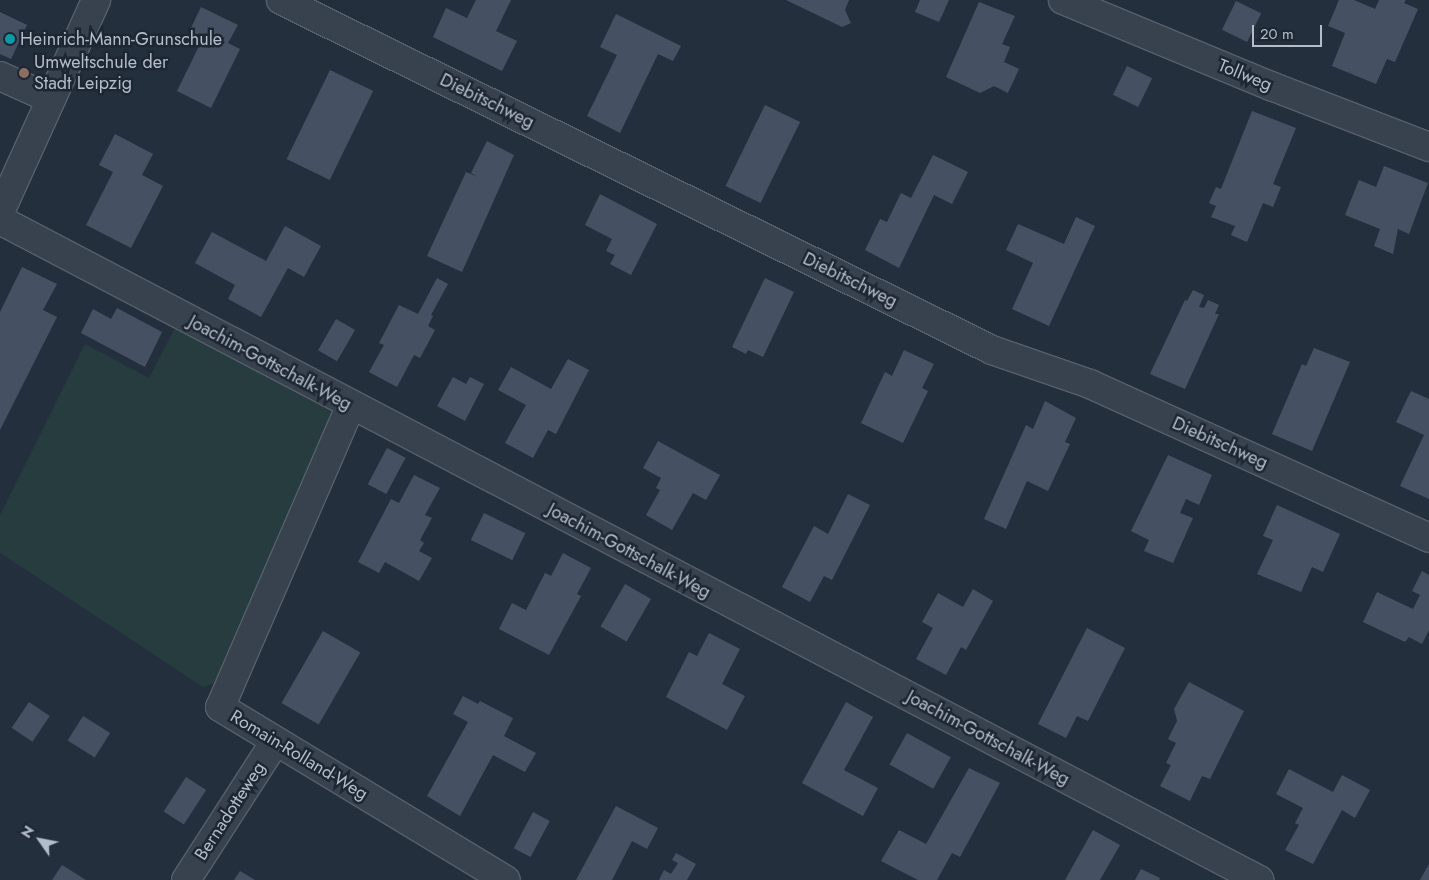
<!DOCTYPE html>
<style>
body{margin:0}
#map{position:relative;width:1429px;height:880px;overflow:hidden;background:#242f3e;font-family:Jost,sans-serif}
div>[style]{position:absolute}
.green>*{inset:0;background:#263c3f}
.building>*{inset:0;background:#455162;transform-origin:0 0}
.roads{filter:drop-shadow(1px 0 #565f6c) drop-shadow(-1px 0 #565f6c) drop-shadow(0 1px #565f6c) drop-shadow(0 -1px #565f6c)}
.minor>*{height:28px;margin:-14px;padding:0 14px;transform-origin:14px;border-radius:14px;background:#38414e}
.dots>*{width:14px;height:14px;translate:-50% -50%;box-sizing:border-box;border:2px solid #1d2633;border-radius:50%}
span{translate:-50% -50%;white-space:nowrap;text-align:center;line-height:1.15;-webkit-text-stroke:5px #1d2633;paint-order:stroke}
.poi-label{font-size:18px;color:#b4bcc9}
.left{translate:0 -50%;text-align:left}
.street-label{font-size:18px;color:#b4bcc9}
.north{position:absolute;left:15px;top:815px;width:50px;height:50px;-webkit-text-stroke:4px #1d2633;paint-order:stroke;rotate:303deg;font-size:14px;font-weight:700;line-height:20px;text-align:center;color:#b4bcc9}
.north::after{content:'';display:block;margin:auto;width:18px;height:22px;background:#b4bcc9;clip-path:polygon(50% 0,100% 100%,50% 72%,0 100%)}
.scale{position:absolute;left:1252px;top:25px;width:70px;height:22px;box-sizing:border-box;border:2px solid #b4bcc9;border-top:0;padding-left:6px;font-size:15px;line-height:18px;white-space:nowrap;color:#b4bcc9;-webkit-text-stroke:4px #1d2633;paint-order:stroke}
</style>
<div id="map">
<div class="green">
<i style="clip-path:polygon(175px 328px,331px 406px,333px 424px,221px 681px,203px 687px,0 553px,0 515px,85px 344px,149px 378px)"></i>
</div>
<div class="building">
<i style="clip-path:polygon(476px 0,511px 0,496px 31px,517px 41px,502px 71px,433px 37px,446px 8px,467px 18px)"></i>
<i style="clip-path:polygon(786px 0,849px 0,845px 10px,851px 23px,842px 27px)"></i>
<i style="clip-path:polygon(920px 0,949px 0,939px 22px,915px 12px)"></i>
<i style="clip-path:polygon(1339px 0,1354px 0,1375px 9px,1379px 0,1406px 0,1404px 3px,1418px 9px,1395px 62px,1387px 59px,1376px 84px,1332px 66px,1345px 33px,1328px 26px)"></i>
<i style="left:1236px;top:1px;width:28px;height:32px;rotate:26deg"></i>
<i style="clip-path:polygon(979px 2px,1015px 16px,1002px 44px,1010px 47px,1004px 62px,1019px 69px,1008px 93px,994px 86px,980px 93px,946px 77px)"></i>
<i style="clip-path:polygon(201px 7px,238px 25px,228px 43px,240px 49px,211px 108px,177px 91px,203px 38px,189px 32px)"></i>
<i style="clip-path:polygon(0 12px,27px 25px,11px 59px,0 54px)"></i>
<i style="clip-path:polygon(616px 14px,681px 46px,673px 61px,658px 54px,620px 133px,587px 116px,617px 55px,600px 47px)"></i>
<i style="left:1127px;top:66px;width:28px;height:32px;rotate:26deg"></i>
<i style="left:330px;top:70px;width:48px;height:99px;rotate:26deg"></i>
<i style="left:765px;top:105px;width:39px;height:90px;rotate:26deg"></i>
<i style="clip-path:polygon(1252px 111px,1296px 128px,1273px 184px,1281px 187px,1273px 207px,1263px 203px,1247px 242px,1231px 235px,1235px 226px,1211px 217px,1216px 206px,1209px 203px,1216px 187px,1221px 189px)"></i>
<i style="clip-path:polygon(115px 134px,153px 154px,142px 175px,163px 186px,131px 248px,86px 225px,113px 172px,99px 165px)"></i>
<i style="clip-path:polygon(487px 141px,514px 155px,462px 272px,427px 256px,466px 172px,478px 177px,471px 173px)"></i>
<i style="clip-path:polygon(933px 155px,968px 172px,952px 204px,934px 195px,899px 268px,865px 250px,880px 219px,887px 222px,901px 193px,911px 198px)"></i>
<i style="clip-path:polygon(1384px 166px,1428px 183px,1409px 234px,1398px 229px,1393px 254px,1374px 246px,1380px 229px,1345px 215px,1359px 180px,1376px 187px)"></i>
<i style="clip-path:polygon(600px 194px,657px 224px,631px 275px,610px 264px,615px 255px,606px 251px,612px 239px,585px 225px)"></i>
<i style="clip-path:polygon(1076px 217px,1095px 226px,1049px 326px,1012px 309px,1033px 263px,1006px 250px,1018px 224px,1064px 244px)"></i>
<i style="clip-path:polygon(285px 226px,321px 246px,304px 277px,288px 268px,261px 317px,228px 299px,235px 285px,195px 263px,212px 232px,266px 261px)"></i>
<i style="clip-path:polygon(22px 267px,57px 284px,43px 310px,57px 317px,0 430px,0 312px)"></i>
<i style="clip-path:polygon(437px 278px,448px 284px,431px 315px,433px 316px,428px 326px,435px 330px,420px 358px,414px 355px,397px 387px,369px 372px,384px 345px,379px 343px,399px 305px,418px 314px)"></i>
<i style="clip-path:polygon(765px 278px,794px 292px,763px 357px,748px 350px,746px 354px,732px 347px)"></i>
<i style="clip-path:polygon(1193px 290px,1204px 295px,1199px 307px,1204px 308px,1208px 300px,1219px 305px,1215px 314px,1219px 314px,1185px 389px,1150px 374px,1185px 300px,1187px 301px)"></i>
<i style="clip-path:polygon(117px 308px,162px 332px,145px 367px,81px 333px,93px 309px,111px 319px)"></i>
<i style="left:336px;top:319px;width:22px;height:36px;rotate:30deg"></i>
<i style="clip-path:polygon(1314px 348px,1350px 362px,1312px 451px,1272px 434px,1302px 364px,1306px 366px)"></i>
<i style="clip-path:polygon(904px 350px,934px 364px,922px 388px,928px 391px,903px 443px,861px 423px,885px 372px,892px 376px)"></i>
<i style="clip-path:polygon(568px 359px,589px 370px,556px 434px,548px 430px,533px 458px,505px 443px,526px 405px,498px 390px,511px 367px,551px 389px)"></i>
<i style="clip-path:polygon(453px 377px,466px 384px,470px 377px,484px 384px,465px 421px,437px 406px)"></i>
<i style="clip-path:polygon(1411px 391px,1429px 399px,1429px 499px,1400px 486px,1424px 435px,1396px 422px)"></i>
<i style="clip-path:polygon(1045px 401px,1076px 418px,1065px 442px,1070px 444px,1048px 491px,1027px 481px,1006px 529px,984px 519px,1026px 425px,1033px 429px)"></i>
<i style="clip-path:polygon(658px 441px,720px 475px,706px 500px,693px 493px,672px 530px,646px 515px,660px 490px,656px 488px,661px 478px,643px 468px)"></i>
<i style="left:387px;top:448px;width:21px;height:41px;rotate:28deg"></i>
<i style="clip-path:polygon(1168px 455px,1212px 475px,1199px 505px,1186px 499px,1180px 513px,1193px 518px,1173px 563px,1144px 551px,1149px 540px,1131px 531px)"></i>
<i style="clip-path:polygon(414px 475px,440px 488px,425px 515px,432px 518px,420px 540px,424px 543px,419px 551px,432px 558px,419px 581px,385px 562px,379px 573px,358px 562px,391px 499px,399px 503px)"></i>
<i style="clip-path:polygon(848px 494px,870px 505px,832px 580px,824px 576px,810px 602px,782px 587px,814px 526px,828px 534px)"></i>
<i style="clip-path:polygon(1277px 505px,1340px 534px,1323px 572px,1312px 567px,1301px 592px,1257px 574px,1273px 540px,1263px 536px)"></i>
<i style="left:484px;top:513px;width:46px;height:30px;rotate:26deg"></i>
<i style="clip-path:polygon(563px 553px,591px 568px,577px 594px,581px 596px,549px 655px,499px 629px,512px 603px,526px 610px,545px 573px,551px 576px)"></i>
<i style="clip-path:polygon(1422px 571px,1429px 575px,1429px 630px,1422px 644px,1409px 637px,1405px 642px,1363px 622px,1377px 592px,1413px 609px,1420px 595px,1412px 591px)"></i>
<i style="left:625px;top:584px;width:30px;height:49px;rotate:30deg"></i>
<i style="clip-path:polygon(973px 589px,993px 601px,966px 650px,961px 647px,946px 675px,916px 659px,933px 628px,922px 622px,938px 593px,963px 607px)"></i>
<i style="clip-path:polygon(1087px 628px,1125px 648px,1088px 721px,1077px 716px,1066px 738px,1038px 724px)"></i>
<i style="left:323px;top:631px;width:43px;height:83px;rotate:30deg"></i>
<i style="clip-path:polygon(709px 633px,740px 649px,722px 684px,745px 696px,727px 730px,666px 697px,689px 652px,697px 656px)"></i>
<i style="clip-path:polygon(1189px 682px,1244px 711px,1210px 779px,1202px 776px,1190px 801px,1160px 786px,1171px 765px,1166px 763px,1176px 743px,1168px 739px,1177px 721px,1174px 709px)"></i>
<i style="clip-path:polygon(463px 696px,478px 704px,480px 701px,513px 718px,504px 736px,536px 753px,525px 772px,493px 755px,460px 816px,427px 796px,468px 722px,453px 714px)"></i>
<i style="left:29px;top:702px;width:25px;height:31px;rotate:34deg"></i>
<i style="clip-path:polygon(846px 702px,873px 717px,844px 770px,878px 788px,863px 816px,802px 783px)"></i>
<i style="left:83px;top:716px;width:32px;height:29px;rotate:32deg"></i>
<i style="left:907px;top:733px;width:50px;height:36px;rotate:29deg"></i>
<i style="clip-path:polygon(969px 768px,1000px 783px,960px 857px,952px 853px,937px 880px,918px 880px,881px 861px,899px 830px,926px 844px)"></i>
<i style="clip-path:polygon(1289px 769px,1333px 792px,1342px 775px,1370px 790px,1355px 818px,1342px 810px,1313px 864px,1285px 850px,1299px 825px,1295px 823px,1303px 808px,1276px 794px)"></i>
<i style="left:186px;top:777px;width:24px;height:41px;rotate:33deg"></i>
<i style="clip-path:polygon(616px 806px,658px 828px,647px 849px,632px 841px,612px 880px,576px 880px)"></i>
<i style="left:533px;top:812px;width:19px;height:41px;rotate:28deg"></i>
<i style="clip-path:polygon(1093px 830px,1120px 845px,1100px 880px,1065px 880px)"></i>
<i style="clip-path:polygon(676px 853px,696px 864px,687px 880px,659px 880px,664px 870px,671px 874px,678px 863px,672px 860px)"></i>
<i style="clip-path:polygon(1429px 864px,1429px 880px,1420px 880px)"></i>
<i style="clip-path:polygon(62px 865px,86px 880px,52px 880px)"></i>
<i style="clip-path:polygon(1141px 869px,1160px 878px,1159px 880px,1135px 880px)"></i>
<i style="clip-path:polygon(240px 871px,255px 880px,234px 880px)"></i>
</div>
<div class="roads">
<div class="minor">
<i style="left:281px;top:0;width:792px;rotate:26.21deg"></i>
<i style="left:992px;top:350px;width:104px;rotate:19.1deg"></i>
<i style="left:1090px;top:384px;width:372px;rotate:24.4deg"></i>
<i style="left:1063px;top:0;width:225px;rotate:22.5deg"></i>
<i style="left:1271px;top:86px;width:169px;rotate:21.1deg"></i>
<i style="left:0;top:76px;width:56px;rotate:24.3deg"></i>
<i style="left:0;top:212px;width:233px;rotate:-65.6deg"></i>
<i style="left:0;top:220px;width:1422px;rotate:27.66deg"></i>
<i style="left:351px;top:405px;width:329px;rotate:113.4deg"></i>
<i style="left:220px;top:707px;width:334px;rotate:31.2deg"></i>
<i style="left:186px;top:880px;width:164px;rotate:-57.2deg"></i>
</div>
</div>
<div class="dots">
<i style="left:10px;top:39px;background:#0f9aa8"></i>
<i style="left:24px;top:73px;background:#8d6e63"></i>
</div>
<div class="poi-label">
<span class="left" style="left:20px;top:39px">Heinrich-Mann-Grunschule</span>
<span class="left" style="left:34px;top:73px">Umweltschule der<br>Stadt Leipzig</span>
</div>
<div class="street-label">
<span style="left:1245px;top:75px;rotate:22deg">Tollweg</span>
<span style="left:487px;top:101px;rotate:26deg">Diebitschweg</span>
<span style="left:850px;top:280px;rotate:26deg">Diebitschweg</span>
<span style="left:270px;top:363px;rotate:28deg">Joachim-Gottschalk-Weg</span>
<span style="left:1220px;top:443px;rotate:24deg">Diebitschweg</span>
<span style="left:629px;top:551px;rotate:28deg">Joachim-Gottschalk-Weg</span>
<span style="left:988px;top:738px;rotate:28deg">Joachim-Gottschalk-Weg</span>
<span style="left:299px;top:755px;rotate:31deg">Romain-Rolland-Weg</span>
<span style="left:230px;top:811px;rotate:-57deg">Bernadotteweg</span>
</div>
<div class="north">N</div>
<div class="scale">20 m</div>
</div>
